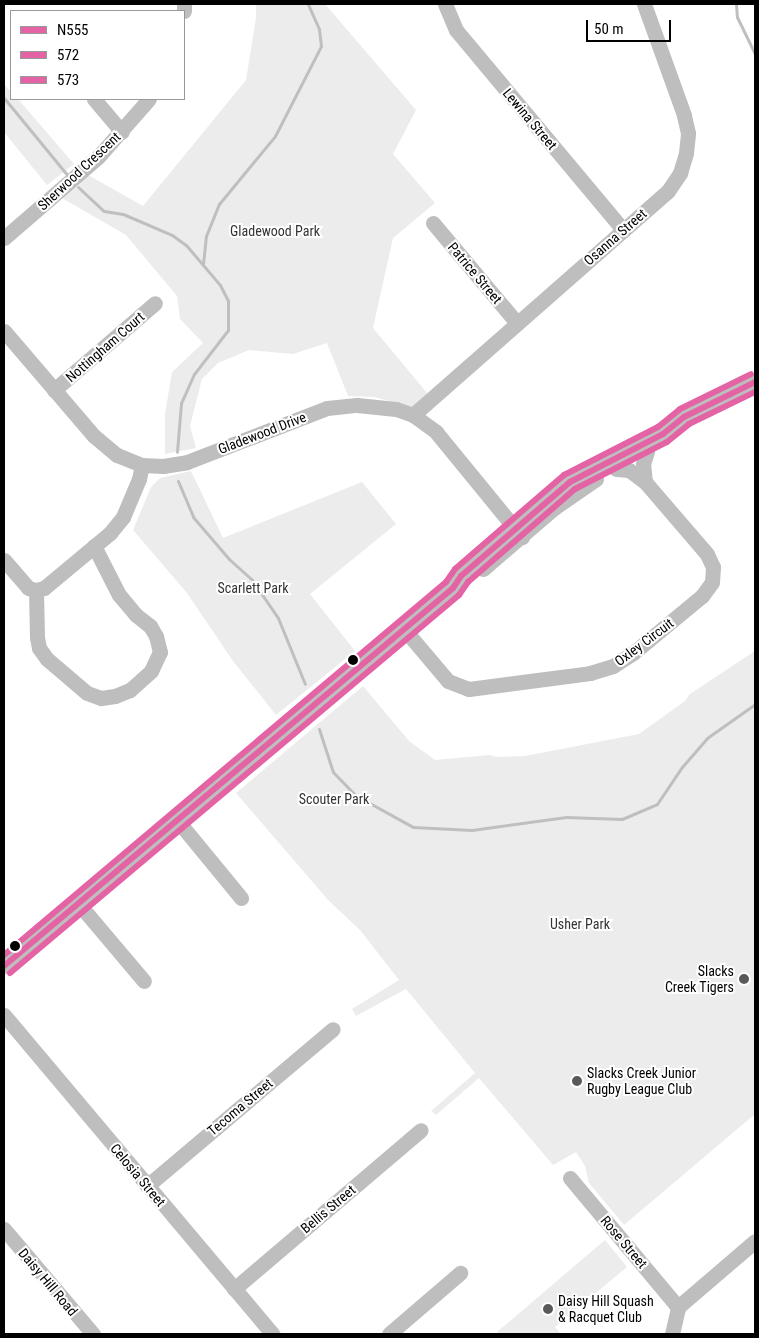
<!DOCTYPE html>
<style>
body{margin:0}
#map{position:relative;width:759px;height:1338px;overflow:hidden;background:#fff;font-family:"Roboto Condensed",sans-serif}
div>[style]{position:absolute}
.green>*{inset:0;background:#ececec}
.stream>*{height:3px;margin:-1.5px;padding:0 1.5px;transform-origin:1.5px;border-radius:1.5px;background:#bfbfbf}
.minor>*{height:15px;margin:-7.5px;padding:0 7.5px;transform-origin:7.5px;border-radius:7.5px;background:#bebebe}
.bus-1>*{height:6px;margin:-3px;padding:0 3px;transform-origin:3px;border-radius:3px;background:#e463a4}
.bus-2>*{height:6px;margin:-3px;padding:0 3px;transform-origin:3px;border-radius:3px;background:#e463a4}
.bus-3>*{height:6px;margin:-3px;padding:0 3px;transform-origin:3px;border-radius:3px;background:#e463a4}
.dots>*{width:14px;height:14px;translate:-50% -50%;box-sizing:border-box;border:2px solid #fff;border-radius:50%}
span{translate:-50% -50%;white-space:nowrap;text-align:center;line-height:1.15;-webkit-text-stroke:4px #fff;paint-order:stroke}
.street-label{font-size:14px;color:#000}
.park-label{font-size:14px;color:#333}
.poi-label{font-size:14px;color:#000}
.right{translate:-100% -50%;text-align:right}
.left{translate:0 -50%;text-align:left}
.frame{position:absolute;inset:0;border:5px solid #000;pointer-events:none}
.legend{position:absolute;left:10px;top:10px;width:175px;height:90px;box-sizing:border-box;background:#fff;border:1px solid #999;margin:0;padding:6px 9px;list-style:none;font-size:15px;color:#000}
.legend li{display:flex;align-items:center;gap:10px;height:25px}
.legend b{width:25px;border:1px solid #999}
.scale{position:absolute;left:586px;top:20px;width:85px;height:22px;box-sizing:border-box;border:2px solid #000;border-top:0;padding-left:6px;font-size:15px;line-height:18px;white-space:nowrap;color:#000;-webkit-text-stroke:4px #fff;paint-order:stroke}
</style>
<div id="map">
<div class="green">
<i style="clip-path:polygon(256px 4px,325px 4px,416px 110px,393px 154px,435px 203px,393px 238px,373px 328px,428px 394px,413px 407px,374px 397px,348px 396px,327px 343px,293px 354px,249px 350px,218px 363px,202px 379px,190px 426px,196px 448px,165px 454px,165px 414px,172px 372px,203px 343px,180px 319px,177px 296px,126px 235px,55px 194px,81px 171px,143px 206px,246px 80px,256px 18px)"></i>
<i style="clip-path:polygon(4px 84px,11px 92px,11px 99px,18px 99px,74px 164px,47px 185px,4px 132px)"></i>
<i style="clip-path:polygon(191px 471px,223px 538px,362px 482px,396px 524px,310px 594px,355px 651px,276px 715px,233px 661px,187px 593px,133px 530px,151px 487px,160px 478px)"></i>
<i style="clip-path:polygon(755px 651px,755px 1114px,624px 1225px,589px 1183px,585px 1166px,576px 1152px,553px 1165px,479px 1078px,436px 1115px,431px 1111px,475px 1073px,406px 989px,356px 1016px,352px 1009px,399px 980px,360px 930px,329px 901px,236px 793px,363px 686px,409px 741px,435px 760px,490px 755px,496px 757px,525px 756px,639px 734px,685px 701px,690px 694px)"></i>
<i style="clip-path:polygon(605px 1240px,627px 1267px,555px 1327px,561px 1334px,499px 1334px,497px 1332px)"></i>
</div>
<div class="stream">
<i style="left:736px;top:4px;width:13px;rotate:86deg"></i>
<i style="left:737px;top:17px;width:41px;rotate:64.1deg"></i>
<i style="left:4px;top:98px;width:101px;rotate:50.6deg"></i>
<i style="left:78px;top:187px;width:35px;rotate:43deg"></i>
<i style="left:104px;top:211px;width:19px;rotate:9deg"></i>
<i style="left:123px;top:214px;width:53px;rotate:23.2deg"></i>
<i style="left:172px;top:235px;width:17px;rotate:36deg"></i>
<i style="left:186px;top:245px;width:52px;rotate:49.6deg"></i>
<i style="left:220px;top:285px;width:18px;rotate:63deg"></i>
<i style="left:228px;top:301px;width:29px;rotate:90deg"></i>
<i style="left:228px;top:330px;width:56px;rotate:127.7deg"></i>
<i style="left:194px;top:374px;width:32px;rotate:114deg"></i>
<i style="left:181px;top:403px;width:49px;rotate:94.7deg"></i>
<i style="left:203px;top:264px;width:28px;rotate:-84deg"></i>
<i style="left:206px;top:236px;width:35px;rotate:-68deg"></i>
<i style="left:219px;top:204px;width:88px;rotate:-50.5deg"></i>
<i style="left:275px;top:136px;width:101px;rotate:-62.9deg"></i>
<i style="left:321px;top:46px;width:17px;rotate:-97deg"></i>
<i style="left:319px;top:29px;width:27px;rotate:-114deg"></i>
<i style="left:178px;top:481px;width:39px;rotate:67deg"></i>
<i style="left:193px;top:517px;width:55px;rotate:49.4deg"></i>
<i style="left:229px;top:559px;width:31px;rotate:42deg"></i>
<i style="left:252px;top:580px;width:46px;rotate:55.6deg"></i>
<i style="left:278px;top:618px;width:71px;rotate:67.8deg"></i>
<i style="left:319px;top:729px;width:45px;rotate:72deg"></i>
<i style="left:333px;top:772px;width:32px;rotate:46deg"></i>
<i style="left:355px;top:795px;width:66px;rotate:28.9deg"></i>
<i style="left:413px;top:827px;width:59px;rotate:2.9deg"></i>
<i style="left:472px;top:830px;width:95px;rotate:-7.9deg"></i>
<i style="left:566px;top:817px;width:56px;rotate:2deg"></i>
<i style="left:622px;top:819px;width:38px;rotate:-23deg"></i>
<i style="left:657px;top:804px;width:45px;rotate:-56deg"></i>
<i style="left:682px;top:767px;width:38px;rotate:-49deg"></i>
<i style="left:707px;top:738px;width:59px;rotate:-35.3deg"></i>
</div>
<div class="minor">
<i style="left:445px;top:4px;width:28px;rotate:67deg"></i>
<i style="left:456px;top:30px;width:261px;rotate:50.1deg"></i>
<i style="left:184px;top:11px;width:7px;rotate:-90deg"></i>
<i style="left:94px;top:99px;width:43px;rotate:49.7deg"></i>
<i style="left:433px;top:223px;width:131px;rotate:50deg"></i>
<i style="left:4px;top:238px;width:124px;rotate:-40.8deg"></i>
<i style="left:98px;top:157px;width:77px;rotate:-48.7deg"></i>
<i style="left:4px;top:331px;width:138px;rotate:49.4deg"></i>
<i style="left:94px;top:436px;width:30px;rotate:40deg"></i>
<i style="left:117px;top:455px;width:27px;rotate:22deg"></i>
<i style="left:142px;top:465px;width:21px;rotate:3deg"></i>
<i style="left:163px;top:466px;width:24px;rotate:-9deg"></i>
<i style="left:187px;top:462px;width:150px;rotate:-21.1deg"></i>
<i style="left:327px;top:408px;width:30px;rotate:-6deg"></i>
<i style="left:357px;top:405px;width:39px;rotate:6deg"></i>
<i style="left:396px;top:409px;width:18px;rotate:19deg"></i>
<i style="left:413px;top:415px;width:29px;rotate:36deg"></i>
<i style="left:436px;top:432px;width:136px;rotate:50.7deg"></i>
<i style="left:54px;top:390px;width:133px;rotate:-40.7deg"></i>
<i style="left:413px;top:415px;width:339px;rotate:-41.3deg"></i>
<i style="left:668px;top:191px;width:22px;rotate:-56deg"></i>
<i style="left:680px;top:173px;width:21px;rotate:-73deg"></i>
<i style="left:686px;top:153px;width:20px;rotate:-84deg"></i>
<i style="left:688px;top:133px;width:18px;rotate:-103deg"></i>
<i style="left:684px;top:115px;width:118px;rotate:-109.8deg"></i>
<i style="left:645px;top:482px;width:18px;rotate:-96deg"></i>
<i style="left:643px;top:464px;width:13px;rotate:-72deg"></i>
<i style="left:4px;top:560px;width:37px;rotate:49deg"></i>
<i style="left:28px;top:588px;width:8px;rotate:14deg"></i>
<i style="left:483px;top:569px;width:94px;rotate:-40.7deg"></i>
<i style="left:554px;top:508px;width:51px;rotate:-34.6deg"></i>
<i style="left:36px;top:590px;width:47px;rotate:88.8deg"></i>
<i style="left:37px;top:637px;width:11px;rotate:80deg"></i>
<i style="left:39px;top:648px;width:14px;rotate:54deg"></i>
<i style="left:47px;top:659px;width:52px;rotate:40.4deg"></i>
<i style="left:87px;top:693px;width:15px;rotate:20deg"></i>
<i style="left:101px;top:698px;width:14px;rotate:-8deg"></i>
<i style="left:115px;top:696px;width:16px;rotate:-22deg"></i>
<i style="left:130px;top:690px;width:28px;rotate:-42deg"></i>
<i style="left:151px;top:671px;width:21px;rotate:-65deg"></i>
<i style="left:160px;top:652px;width:16px;rotate:-104deg"></i>
<i style="left:156px;top:636px;width:12px;rotate:-121deg"></i>
<i style="left:150px;top:626px;width:18px;rotate:-142deg"></i>
<i style="left:136px;top:615px;width:26px;rotate:-130deg"></i>
<i style="left:119px;top:595px;width:55px;rotate:-117deg"></i>
<i style="left:36px;top:590px;width:8px;rotate:-14deg"></i>
<i style="left:44px;top:588px;width:86px;rotate:-39.8deg"></i>
<i style="left:110px;top:533px;width:21px;rotate:-51deg"></i>
<i style="left:123px;top:517px;width:41px;rotate:-67.2deg"></i>
<i style="left:139px;top:479px;width:14px;rotate:-78deg"></i>
<i style="left:404px;top:629px;width:68px;rotate:49.8deg"></i>
<i style="left:448px;top:681px;width:22px;rotate:21deg"></i>
<i style="left:469px;top:689px;width:122px;rotate:-7.5deg"></i>
<i style="left:590px;top:673px;width:24px;rotate:-17deg"></i>
<i style="left:613px;top:666px;width:24px;rotate:-33deg"></i>
<i style="left:633px;top:653px;width:89px;rotate:-39.6deg"></i>
<i style="left:702px;top:596px;width:17px;rotate:-54deg"></i>
<i style="left:712px;top:582px;width:15px;rotate:-86deg"></i>
<i style="left:713px;top:567px;width:14px;rotate:-115deg"></i>
<i style="left:707px;top:554px;width:95px;rotate:-130.7deg"></i>
<i style="left:645px;top:482px;width:20px;rotate:-143deg"></i>
<i style="left:629px;top:470px;width:13px;rotate:-176deg"></i>
<i style="left:177px;top:820px;width:101px;rotate:50.6deg"></i>
<i style="left:78px;top:903px;width:102px;rotate:49.8deg"></i>
<i style="left:4px;top:966px;width:587px;rotate:-40.09deg"></i>
<i style="left:453px;top:588px;width:14px;rotate:-56deg"></i>
<i style="left:461px;top:576px;width:144px;rotate:-40.8deg"></i>
<i style="left:570px;top:482px;width:105px;rotate:-27.3deg"></i>
<i style="left:663px;top:434px;width:27px;rotate:-39deg"></i>
<i style="left:684px;top:417px;width:79px;rotate:-26.2deg"></i>
<i style="left:4px;top:1015px;width:417px;rotate:49.9deg"></i>
<i style="left:570px;top:1178px;width:168px;rotate:50.1deg"></i>
<i style="left:147px;top:1186px;width:243px;rotate:-40.2deg"></i>
<i style="left:4px;top:1229px;width:138px;rotate:49.7deg"></i>
<i style="left:234px;top:1289px;width:245px;rotate:-40.4deg"></i>
<i style="left:389px;top:1334px;width:94px;rotate:-40.7deg"></i>
<i style="left:672px;top:1334px;width:28px;rotate:-77deg"></i>
<i style="left:678px;top:1307px;width:101px;rotate:-40.6deg"></i>
</div>
<div class="bus-1">
<i style="left:4px;top:966px;width:587px;rotate:-40.09deg"></i>
<i style="left:453px;top:588px;width:14px;rotate:-56deg"></i>
<i style="left:461px;top:576px;width:144px;rotate:-40.8deg"></i>
<i style="left:570px;top:482px;width:105px;rotate:-27.3deg"></i>
<i style="left:663px;top:434px;width:27px;rotate:-39deg"></i>
<i style="left:684px;top:417px;width:79px;rotate:-26.2deg"></i>
</div>
<div class="bus-2">
<i style="left:10px;top:973px;width:587px;rotate:-40.09deg"></i>
<i style="left:459px;top:595px;width:16px;rotate:-55deg"></i>
<i style="left:468px;top:582px;width:142px;rotate:-41deg"></i>
<i style="left:575px;top:489px;width:103px;rotate:-27.1deg"></i>
<i style="left:667px;top:442px;width:28px;rotate:-39deg"></i>
<i style="left:689px;top:424px;width:73px;rotate:-25.9deg"></i>
</div>
<div class="bus-3">
<i style="left:4px;top:955px;width:578px;rotate:-40.16deg"></i>
<i style="left:446px;top:582px;width:16px;rotate:-55deg"></i>
<i style="left:455px;top:569px;width:144px;rotate:-40.8deg"></i>
<i style="left:564px;top:475px;width:106px;rotate:-27.1deg"></i>
<i style="left:658px;top:427px;width:28px;rotate:-39deg"></i>
<i style="left:680px;top:409px;width:79px;rotate:-26.2deg"></i>
</div>
<div class="dots">
<i style="left:353px;top:660px;background:#000"></i>
<i style="left:15px;top:946px;background:#000"></i>
<i style="left:744px;top:979px;background:#595959"></i>
<i style="left:577px;top:1081px;background:#595959"></i>
<i style="left:548px;top:1309px;background:#595959"></i>
</div>
<div class="street-label">
<span style="left:530px;top:119px;rotate:50deg">Lewina Street</span>
<span style="left:79px;top:171px;rotate:-43deg">Sherwood Crescent</span>
<span style="left:615px;top:237px;rotate:-41deg">Osanna Street</span>
<span style="left:475px;top:273px;rotate:50deg">Patrice Street</span>
<span style="left:105px;top:347px;rotate:-41deg">Nottingham Court</span>
<span style="left:262px;top:433px;rotate:-21deg">Gladewood Drive</span>
<span style="left:644px;top:642px;rotate:-37deg">Oxley Circuit</span>
<span style="left:240px;top:1107px;rotate:-40deg">Tecoma Street</span>
<span style="left:138px;top:1175px;rotate:50deg">Celosia Street</span>
<span style="left:328px;top:1209px;rotate:-40deg">Bellis Street</span>
<span style="left:624px;top:1242px;rotate:50deg">Rose Street</span>
<span style="left:48px;top:1282px;rotate:50deg">Daisy Hill Road</span>
</div>
<div class="park-label">
<span style="left:275px;top:231px">Gladewood Park</span>
<span style="left:253px;top:588px">Scarlett Park</span>
<span style="left:334px;top:799px">Scouter Park</span>
<span style="left:580px;top:924px">Usher Park</span>
</div>
<div class="poi-label">
<span class="right" style="left:734px;top:979px">Slacks<br>Creek Tigers</span>
<span class="left" style="left:587px;top:1081px">Slacks Creek Junior<br>Rugby League Club</span>
<span class="left" style="left:558px;top:1309px">Daisy Hill Squash<br>&amp; Racquet Club</span>
</div>
<div class="frame"></div>
<ul class="legend">
<li><b style="height:6px;background:#e463a4"></b>N555</li>
<li><b style="height:6px;background:#e463a4"></b>572</li>
<li><b style="height:6px;background:#e463a4"></b>573</li>
</ul>
<div class="scale">50 m</div>
</div>
